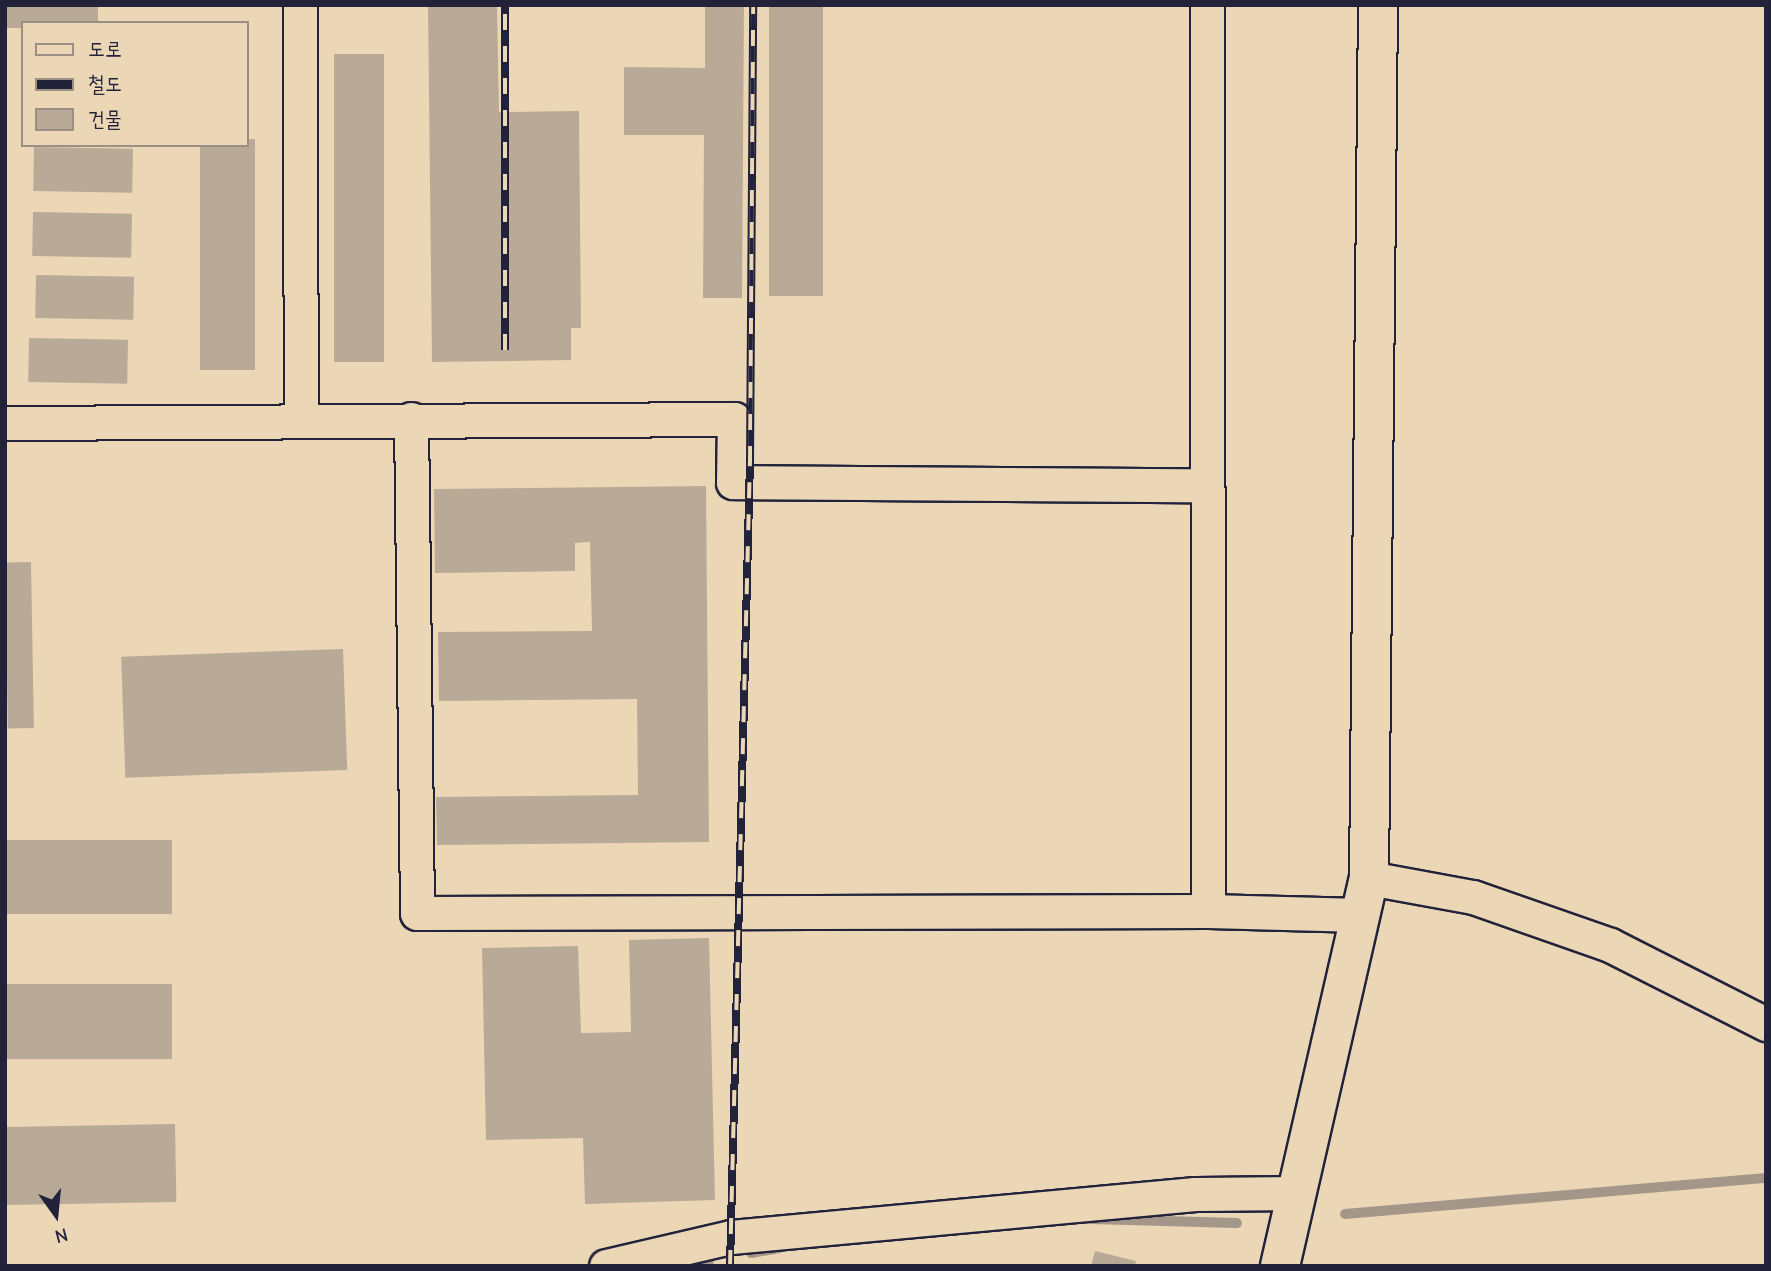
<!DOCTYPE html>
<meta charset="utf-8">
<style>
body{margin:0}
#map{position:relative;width:1771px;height:1271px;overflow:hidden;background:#ebd7b5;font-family:"Comic Neue","Poor Story",sans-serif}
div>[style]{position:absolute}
.stream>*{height:10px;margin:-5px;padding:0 5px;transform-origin:5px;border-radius:5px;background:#a49789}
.building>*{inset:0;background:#b9aa97;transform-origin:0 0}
.roads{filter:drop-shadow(2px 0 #22223b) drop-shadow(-2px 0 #22223b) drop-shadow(0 2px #22223b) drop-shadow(0 -2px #22223b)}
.minor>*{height:33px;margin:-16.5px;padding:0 16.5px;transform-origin:16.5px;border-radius:16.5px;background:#ebd7b5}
.highway>*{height:38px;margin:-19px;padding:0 19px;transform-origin:19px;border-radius:19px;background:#ebd7b5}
.rail>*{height:8px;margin-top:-4px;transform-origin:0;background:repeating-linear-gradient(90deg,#ebd7b5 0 16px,#22223b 0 32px);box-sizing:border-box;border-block:2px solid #22223b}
span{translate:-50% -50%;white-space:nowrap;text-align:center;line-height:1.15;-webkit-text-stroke:5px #ebd7b5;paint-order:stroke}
.frame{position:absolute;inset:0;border:7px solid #22223b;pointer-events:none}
.legend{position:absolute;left:21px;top:21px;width:228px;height:126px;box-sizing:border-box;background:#ebd7b5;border:2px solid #9b8f84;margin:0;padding:9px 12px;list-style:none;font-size:21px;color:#22223b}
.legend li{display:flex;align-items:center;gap:14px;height:35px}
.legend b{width:35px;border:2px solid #9b8f84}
.north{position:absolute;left:21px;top:1180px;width:70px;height:70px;-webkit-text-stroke:5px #ebd7b5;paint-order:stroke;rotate:165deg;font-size:19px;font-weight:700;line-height:28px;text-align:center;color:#22223b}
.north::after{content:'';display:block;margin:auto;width:24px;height:32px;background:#22223b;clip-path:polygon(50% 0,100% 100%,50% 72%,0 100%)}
</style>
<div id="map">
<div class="stream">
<i style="left:1345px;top:1214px;width:423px;rotate:-4.9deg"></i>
<i style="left:1091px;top:1219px;width:146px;rotate:1.6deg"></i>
<i style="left:751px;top:1253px;width:29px;rotate:-10deg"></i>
<i style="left:693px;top:1266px;width:16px;rotate:-14deg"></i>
</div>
<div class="building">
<i style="clip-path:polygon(5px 5px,98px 5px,98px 23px,23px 23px,23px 28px,5px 28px)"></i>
<i style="clip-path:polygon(428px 5px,497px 5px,499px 112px,579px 111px,581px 328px,571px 328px,571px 360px,432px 362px)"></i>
<i style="clip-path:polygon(705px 5px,744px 5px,742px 298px,703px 298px,704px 135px,624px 135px,624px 67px,705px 68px)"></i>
<i style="left:769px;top:5px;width:54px;height:291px"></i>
<i style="left:334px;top:54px;width:50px;height:308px"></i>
<i style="clip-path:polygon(247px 139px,255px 139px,255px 370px,200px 370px,200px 145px,247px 145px)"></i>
<i style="left:34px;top:147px;width:99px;height:44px;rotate:1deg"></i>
<i style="left:33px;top:212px;width:99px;height:44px;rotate:1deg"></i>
<i style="left:36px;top:275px;width:98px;height:43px;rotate:1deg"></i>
<i style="left:29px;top:338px;width:99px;height:44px;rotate:1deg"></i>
<i style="clip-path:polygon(706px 486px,709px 842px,437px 845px,436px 797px,638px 795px,637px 699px,439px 701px,438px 632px,592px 631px,590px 542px,575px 543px,575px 571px,435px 573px,434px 489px)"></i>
<i style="left:31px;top:562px;width:166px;height:26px;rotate:89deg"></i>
<i style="left:343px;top:649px;width:121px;height:222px;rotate:88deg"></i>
<i style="left:172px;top:840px;width:74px;height:167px;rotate:90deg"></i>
<i style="clip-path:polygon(709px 938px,715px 1200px,585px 1204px,583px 1138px,486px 1140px,482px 948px,578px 946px,581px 1033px,631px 1032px,629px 940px)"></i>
<i style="left:5px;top:984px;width:167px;height:75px"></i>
<i style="left:175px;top:1124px;width:78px;height:170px;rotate:89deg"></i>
<i style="clip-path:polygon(1095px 1251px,1136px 1261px,1135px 1266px,1091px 1266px)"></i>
</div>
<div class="roads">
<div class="minor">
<i style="left:300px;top:5px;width:414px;rotate:89.9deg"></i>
<i style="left:1207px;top:5px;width:906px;rotate:89.94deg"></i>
<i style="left:411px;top:419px;width:494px;rotate:89.3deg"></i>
<i style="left:417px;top:913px;width:791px;rotate:-0.14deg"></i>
<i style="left:1208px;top:911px;width:153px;rotate:1.5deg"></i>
<i style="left:5px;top:423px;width:729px;rotate:-0.31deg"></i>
<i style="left:734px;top:419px;width:63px;rotate:90.9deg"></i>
<i style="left:733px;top:482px;width:471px;rotate:0.4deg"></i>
<i style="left:1369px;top:878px;width:106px;rotate:10.4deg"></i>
<i style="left:1473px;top:897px;width:145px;rotate:19.3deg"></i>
<i style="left:1610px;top:945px;width:175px;rotate:26.9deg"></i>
<i style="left:606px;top:1266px;width:128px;rotate:-13.1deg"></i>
<i style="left:731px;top:1237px;width:466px;rotate:-5.3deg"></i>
<i style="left:1195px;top:1194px;width:102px;rotate:-0.6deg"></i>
</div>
<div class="highway">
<i style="left:1280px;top:1266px;width:398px;rotate:-77.1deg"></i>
<i style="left:1369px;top:878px;width:873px;rotate:-89.41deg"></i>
</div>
</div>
<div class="rail">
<i style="left:505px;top:350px;width:345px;rotate:-90deg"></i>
<i style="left:730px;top:1266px;width:804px;rotate:-88.58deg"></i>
<i style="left:750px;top:462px;width:457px;rotate:-89.6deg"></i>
</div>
<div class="frame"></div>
<ul class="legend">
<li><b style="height:9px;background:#ebd7b5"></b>도로</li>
<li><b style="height:9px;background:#22223b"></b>철도</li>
<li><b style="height:19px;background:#b9aa97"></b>건물</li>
</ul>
<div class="north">N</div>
</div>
